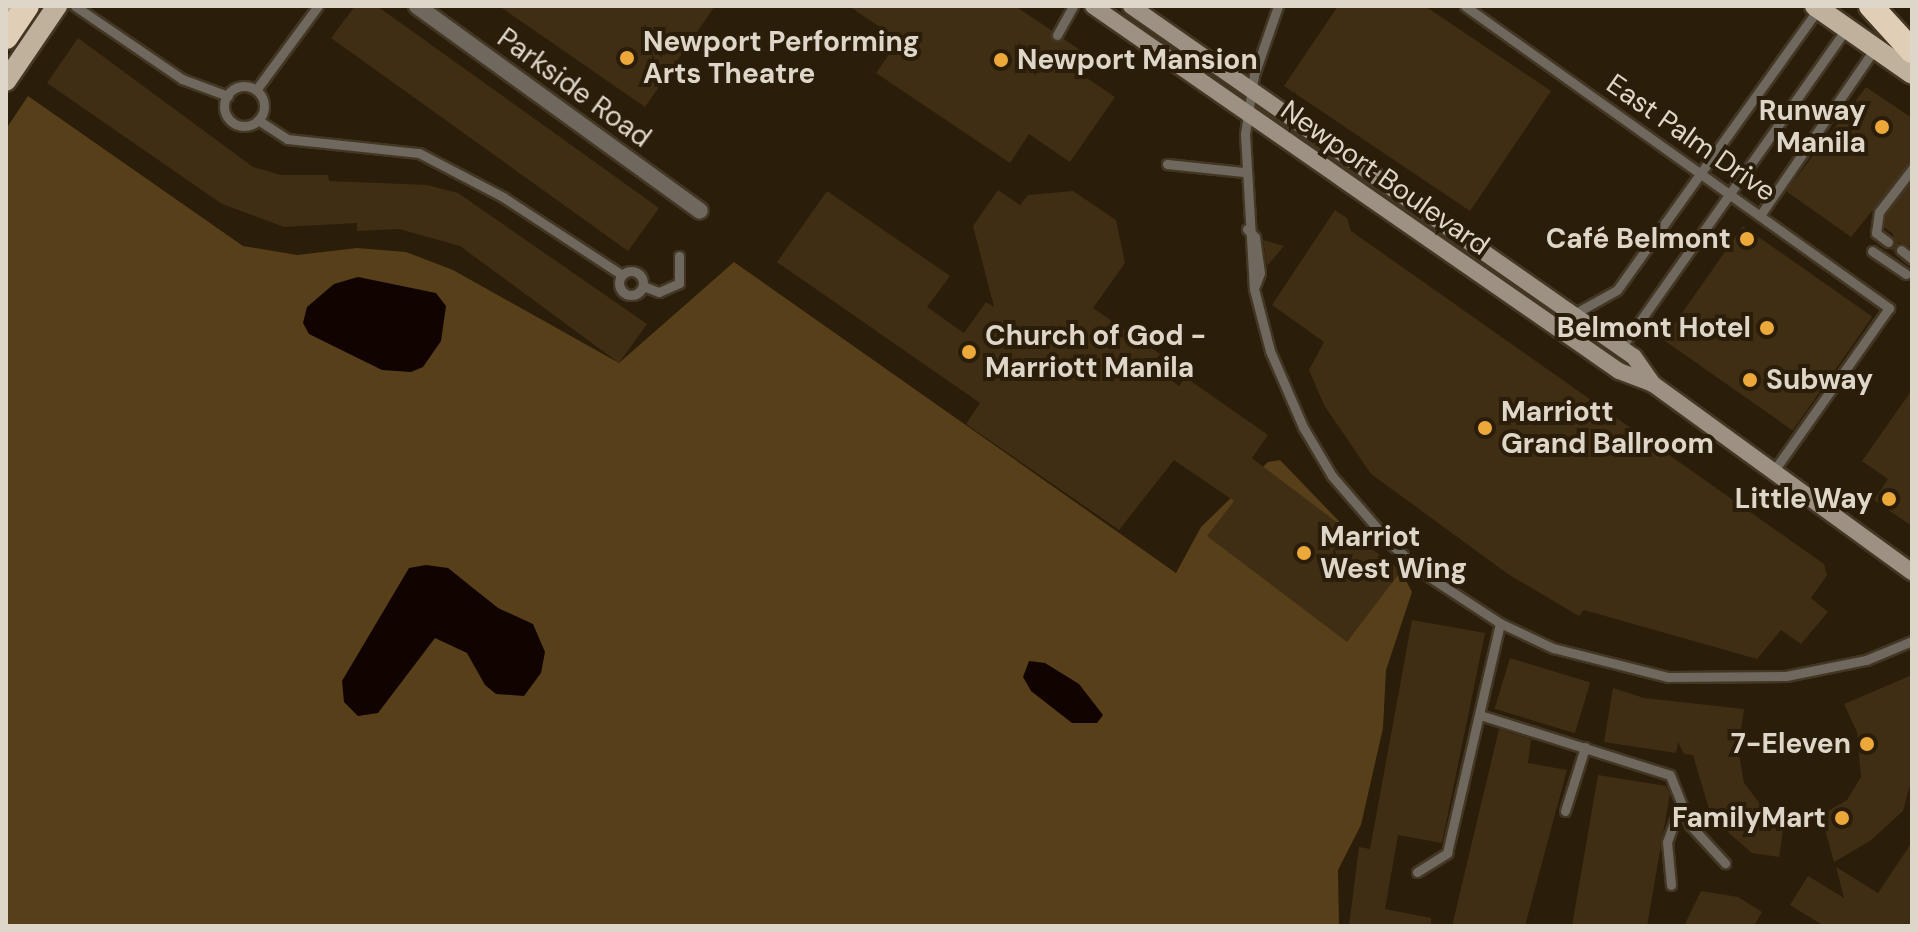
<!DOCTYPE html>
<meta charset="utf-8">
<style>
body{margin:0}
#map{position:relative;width:1918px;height:932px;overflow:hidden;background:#2a1d09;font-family:"DM Sans",sans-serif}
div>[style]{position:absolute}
.green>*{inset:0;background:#573f19}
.water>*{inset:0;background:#110400}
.building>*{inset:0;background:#402e14;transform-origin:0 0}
.roads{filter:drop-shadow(2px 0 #433724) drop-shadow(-2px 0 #433724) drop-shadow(0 2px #433724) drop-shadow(0 -2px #433724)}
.lane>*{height:9px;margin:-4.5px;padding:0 4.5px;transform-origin:4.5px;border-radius:4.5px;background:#6f685e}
.lane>.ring{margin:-4.5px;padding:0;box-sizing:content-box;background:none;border:9px solid #6f685e;border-radius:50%}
.street>*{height:16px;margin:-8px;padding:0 8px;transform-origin:8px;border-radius:8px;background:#6f685e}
.secondary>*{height:16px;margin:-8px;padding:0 8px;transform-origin:8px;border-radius:8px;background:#9c9182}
.primary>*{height:20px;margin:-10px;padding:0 10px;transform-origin:10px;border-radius:10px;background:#c0b19d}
.highway>*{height:24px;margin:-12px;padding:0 12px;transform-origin:12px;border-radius:12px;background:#e0ceb6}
.dots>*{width:22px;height:22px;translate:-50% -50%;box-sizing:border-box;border:4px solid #2a1d09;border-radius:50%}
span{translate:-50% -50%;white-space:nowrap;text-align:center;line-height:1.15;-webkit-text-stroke:8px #2a1d09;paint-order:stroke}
.poi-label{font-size:28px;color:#dfd6ca;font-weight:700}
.left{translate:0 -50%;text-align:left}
.right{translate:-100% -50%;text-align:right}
.street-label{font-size:28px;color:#dfd6ca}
.frame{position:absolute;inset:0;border:8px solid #dfd6ca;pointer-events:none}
</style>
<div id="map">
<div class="green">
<i style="clip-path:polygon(28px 96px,243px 246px,297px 255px,357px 248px,406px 252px,453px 270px,619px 363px,734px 262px,1176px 573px,1201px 527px,1268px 462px,1280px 460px,1359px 542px,1401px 571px,1412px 592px,1386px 670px,1383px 728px,1361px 825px,1338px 870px,1339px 926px,6px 926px,6px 129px)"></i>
</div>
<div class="water">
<i style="clip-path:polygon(358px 277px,436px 293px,446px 306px,441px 341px,423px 367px,411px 372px,382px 370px,309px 334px,303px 323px,307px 307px,334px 284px)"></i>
<i style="clip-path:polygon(426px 565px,448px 568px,498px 608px,533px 624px,545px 652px,541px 673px,524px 696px,496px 694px,485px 685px,467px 653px,435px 638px,378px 713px,358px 716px,344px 702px,342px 681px,409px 568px)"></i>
<i style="clip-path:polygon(1029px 661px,1045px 663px,1079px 684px,1103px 715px,1097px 723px,1072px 723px,1031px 691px,1023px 677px)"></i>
</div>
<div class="building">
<i style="clip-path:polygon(355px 6px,377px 6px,659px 208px,628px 251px,331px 38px)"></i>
<i style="clip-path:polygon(499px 6px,715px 6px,645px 107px)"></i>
<i style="clip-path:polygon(849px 6px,1015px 6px,1051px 30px,1053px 41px,1064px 39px,1083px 52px,1072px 68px,1115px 97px,1070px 162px,1029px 134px,1010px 163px,876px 73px,899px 40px)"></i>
<i style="clip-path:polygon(1338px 6px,1425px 6px,1551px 91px,1470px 211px,1284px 86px)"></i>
<i style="clip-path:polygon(78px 38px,253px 167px,281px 175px,328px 175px,329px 181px,427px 185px,458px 193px,647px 324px,619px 363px,460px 246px,399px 229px,357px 231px,357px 223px,284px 227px,222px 204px,47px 83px)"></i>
<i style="clip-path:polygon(1866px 87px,1912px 118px,1912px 162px,1851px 237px,1786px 191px)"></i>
<i style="clip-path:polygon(1912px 181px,1912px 247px,1899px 243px,1894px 252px,1890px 249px,1895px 244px,1893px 234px,1884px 227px,1886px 215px)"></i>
<i style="clip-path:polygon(998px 190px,1020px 205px,1028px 195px,1073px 191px,1116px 220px,1125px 263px,1093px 308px,1160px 354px,1151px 366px,1179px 386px,1185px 377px,1268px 435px,1252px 458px,1401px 571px,1347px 642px,1207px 536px,1234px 501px,1174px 460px,1119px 530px,966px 424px,980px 403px,777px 262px,827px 191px,950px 276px,927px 307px,964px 333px,986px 302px,994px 307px,973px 226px)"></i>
<i style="clip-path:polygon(1335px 210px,1347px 218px,1351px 231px,1824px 564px,1827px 575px,1811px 598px,1828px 612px,1801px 644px,1781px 630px,1757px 659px,1584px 610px,1579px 616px,1508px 574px,1371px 474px,1324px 405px,1309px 370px,1324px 342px,1272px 305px)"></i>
<i style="left:1743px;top:226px;width:158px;height:139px;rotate:35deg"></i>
<i style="clip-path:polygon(1263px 240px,1284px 246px,1267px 266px)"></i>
<i style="clip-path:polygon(1912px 390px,1912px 526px,1874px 500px,1888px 479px,1862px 461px)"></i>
<i style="clip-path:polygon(1412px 620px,1485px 633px,1442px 843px,1398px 835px,1385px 909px,1431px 918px,1431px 926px,1349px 926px,1359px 847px,1370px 849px)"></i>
<i style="left:1510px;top:658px;width:84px;height:53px;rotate:17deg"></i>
<i style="clip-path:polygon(1912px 675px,1912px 778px,1903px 811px,1870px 841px,1834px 862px,1821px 815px,1847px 800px,1861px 777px,1857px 732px,1844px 704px)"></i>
<i style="clip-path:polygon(1613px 688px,1644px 698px,1744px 709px,1738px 749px,1744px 783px,1764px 809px,1785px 818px,1779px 857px,1752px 853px,1729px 833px,1709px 809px,1693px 755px,1684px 754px,1678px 742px,1676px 753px,1604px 742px)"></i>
<i style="clip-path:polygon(1499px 729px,1536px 741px,1531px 740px,1528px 763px,1567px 770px,1525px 926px,1452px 926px)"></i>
<i style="clip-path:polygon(1598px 775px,1666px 786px,1670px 794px,1647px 926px,1572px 926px)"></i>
<i style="clip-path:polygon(1912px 842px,1912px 926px,1824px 926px,1790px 905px,1808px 876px,1844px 898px,1836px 867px,1878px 893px)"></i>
<i style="clip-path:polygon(1701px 891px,1738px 897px,1762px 912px,1754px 926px,1684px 926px)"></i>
</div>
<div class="roads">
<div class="lane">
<i style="left:75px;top:6px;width:130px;rotate:34.3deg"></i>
<i style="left:182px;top:79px;width:49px;rotate:20.3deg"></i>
<i style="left:1278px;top:6px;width:73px;rotate:109.2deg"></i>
<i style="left:1254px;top:75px;width:60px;rotate:98.7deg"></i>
<i style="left:1245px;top:134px;width:155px;rotate:86.7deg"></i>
<i style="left:1254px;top:289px;width:64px;rotate:75.5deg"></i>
<i style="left:1270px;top:351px;width:83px;rotate:66.5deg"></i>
<i style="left:1303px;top:427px;width:57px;rotate:59.4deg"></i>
<i style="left:1332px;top:476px;width:90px;rotate:49.1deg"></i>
<i style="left:1391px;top:544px;width:45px;rotate:41.4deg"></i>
<i style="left:1425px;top:574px;width:90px;rotate:33.2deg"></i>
<i style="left:1500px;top:623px;width:59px;rotate:25.3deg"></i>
<i style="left:1553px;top:648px;width:119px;rotate:14.2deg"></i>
<i style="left:1668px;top:677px;width:118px;rotate:-0.5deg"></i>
<i style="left:1786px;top:676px;width:82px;rotate:-11.3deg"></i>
<i style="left:1866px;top:660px;width:50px;rotate:-22.4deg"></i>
<i style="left:1465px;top:6px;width:521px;rotate:35.46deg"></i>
<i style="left:1889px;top:308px;width:202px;rotate:125.3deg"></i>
<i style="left:1057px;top:35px;width:33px;rotate:-61deg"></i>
<i class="ring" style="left:224px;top:86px;width:31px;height:31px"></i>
<i style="left:256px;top:90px;width:104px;rotate:-53.6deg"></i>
<i style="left:258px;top:120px;width:35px;rotate:33deg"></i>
<i style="left:287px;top:139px;width:133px;rotate:6.1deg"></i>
<i style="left:419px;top:153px;width:95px;rotate:27.6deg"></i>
<i style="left:503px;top:197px;width:142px;rotate:33.2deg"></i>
<i style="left:1167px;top:164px;width:77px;rotate:5.9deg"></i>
<i style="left:1761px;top:214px;width:201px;rotate:-55.5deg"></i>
<i style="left:1247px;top:229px;width:11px;rotate:45deg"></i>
<i style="left:1255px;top:237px;width:36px;rotate:82deg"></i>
<i style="left:1260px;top:273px;width:14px;rotate:111deg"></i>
<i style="left:1888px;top:242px;width:15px;rotate:-143deg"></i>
<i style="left:1876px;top:233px;width:21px;rotate:-82deg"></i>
<i style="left:1879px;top:212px;width:54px;rotate:-52.5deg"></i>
<i style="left:1901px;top:250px;width:14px;rotate:39deg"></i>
<i style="left:1872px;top:251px;width:41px;rotate:34.1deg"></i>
<i class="ring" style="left:619px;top:271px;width:15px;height:15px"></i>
<i style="left:643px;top:286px;width:17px;rotate:21deg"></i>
<i style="left:659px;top:292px;width:22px;rotate:-24deg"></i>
<i style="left:679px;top:283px;width:27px;rotate:-90deg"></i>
<i style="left:1574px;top:314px;width:49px;rotate:-29.2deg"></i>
<i style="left:1617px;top:290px;width:347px;rotate:-54.4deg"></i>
<i style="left:1621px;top:348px;width:390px;rotate:-54.8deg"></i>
<i style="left:1480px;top:715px;width:199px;rotate:17.5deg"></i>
<i style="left:1670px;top:775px;width:54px;rotate:68.2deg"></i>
<i style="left:1690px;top:825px;width:52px;rotate:47.4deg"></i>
<i style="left:1565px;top:811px;width:67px;rotate:-72.6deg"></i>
<i style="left:1417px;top:872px;width:36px;rotate:-32deg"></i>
<i style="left:1447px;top:853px;width:236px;rotate:-77deg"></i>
<i style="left:1671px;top:885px;width:43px;rotate:-95.3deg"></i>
<i style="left:1667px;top:842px;width:37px;rotate:-70deg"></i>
</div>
<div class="street">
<i style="left:417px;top:6px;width:349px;rotate:35.9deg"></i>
</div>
<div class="secondary">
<i style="left:1093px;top:6px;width:640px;rotate:34.76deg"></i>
<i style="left:1619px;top:371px;width:36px;rotate:21deg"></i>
<i style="left:1653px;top:384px;width:320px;rotate:36deg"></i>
<i style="left:1131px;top:6px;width:613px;rotate:34.91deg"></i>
<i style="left:1634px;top:357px;width:33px;rotate:55deg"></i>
</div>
<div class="primary">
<i style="left:1815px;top:6px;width:118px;rotate:35deg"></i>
<i style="left:6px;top:11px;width:6px;rotate:-59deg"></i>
<i style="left:6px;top:81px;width:91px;rotate:-55.8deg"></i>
</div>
<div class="highway">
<i style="left:1871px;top:6px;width:61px;rotate:47.7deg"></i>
<i style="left:6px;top:37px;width:37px;rotate:-56deg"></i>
</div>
</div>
<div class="dots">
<i style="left:627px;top:58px;background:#eca93a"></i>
<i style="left:1001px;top:60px;background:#eca93a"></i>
<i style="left:1882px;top:127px;background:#eca93a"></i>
<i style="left:1747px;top:239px;background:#eca93a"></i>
<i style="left:1767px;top:328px;background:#eca93a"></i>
<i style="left:969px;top:352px;background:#eca93a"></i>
<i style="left:1750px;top:380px;background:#eca93a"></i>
<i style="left:1485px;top:428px;background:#eca93a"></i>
<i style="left:1889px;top:499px;background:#eca93a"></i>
<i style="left:1304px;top:553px;background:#eca93a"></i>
<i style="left:1867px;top:744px;background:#eca93a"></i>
<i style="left:1842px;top:818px;background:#eca93a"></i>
</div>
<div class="poi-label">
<span class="left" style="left:643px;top:58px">Newport Performing<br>Arts Theatre</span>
<span class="left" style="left:1017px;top:60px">Newport Mansion</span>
<span class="right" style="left:1866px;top:127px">Runway<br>Manila</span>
<span class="right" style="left:1731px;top:239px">Café Belmont</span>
<span class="right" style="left:1751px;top:328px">Belmont Hotel</span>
<span class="left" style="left:985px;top:352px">Church of God -<br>Marriott Manila</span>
<span class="left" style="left:1766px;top:380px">Subway</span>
<span class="left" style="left:1501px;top:428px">Marriott<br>Grand Ballroom</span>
<span class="right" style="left:1873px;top:499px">Little Way</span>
<span class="left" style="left:1320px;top:553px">Marriot<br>West Wing</span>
<span class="right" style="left:1851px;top:744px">7-Eleven</span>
<span class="right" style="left:1826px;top:818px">FamilyMart</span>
</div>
<div class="street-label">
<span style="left:574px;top:88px;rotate:36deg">Parkside Road</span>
<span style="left:1691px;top:138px;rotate:35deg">East Palm Drive</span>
<span style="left:1385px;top:178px;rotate:35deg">Newport Boulevard</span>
</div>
<div class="frame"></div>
</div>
